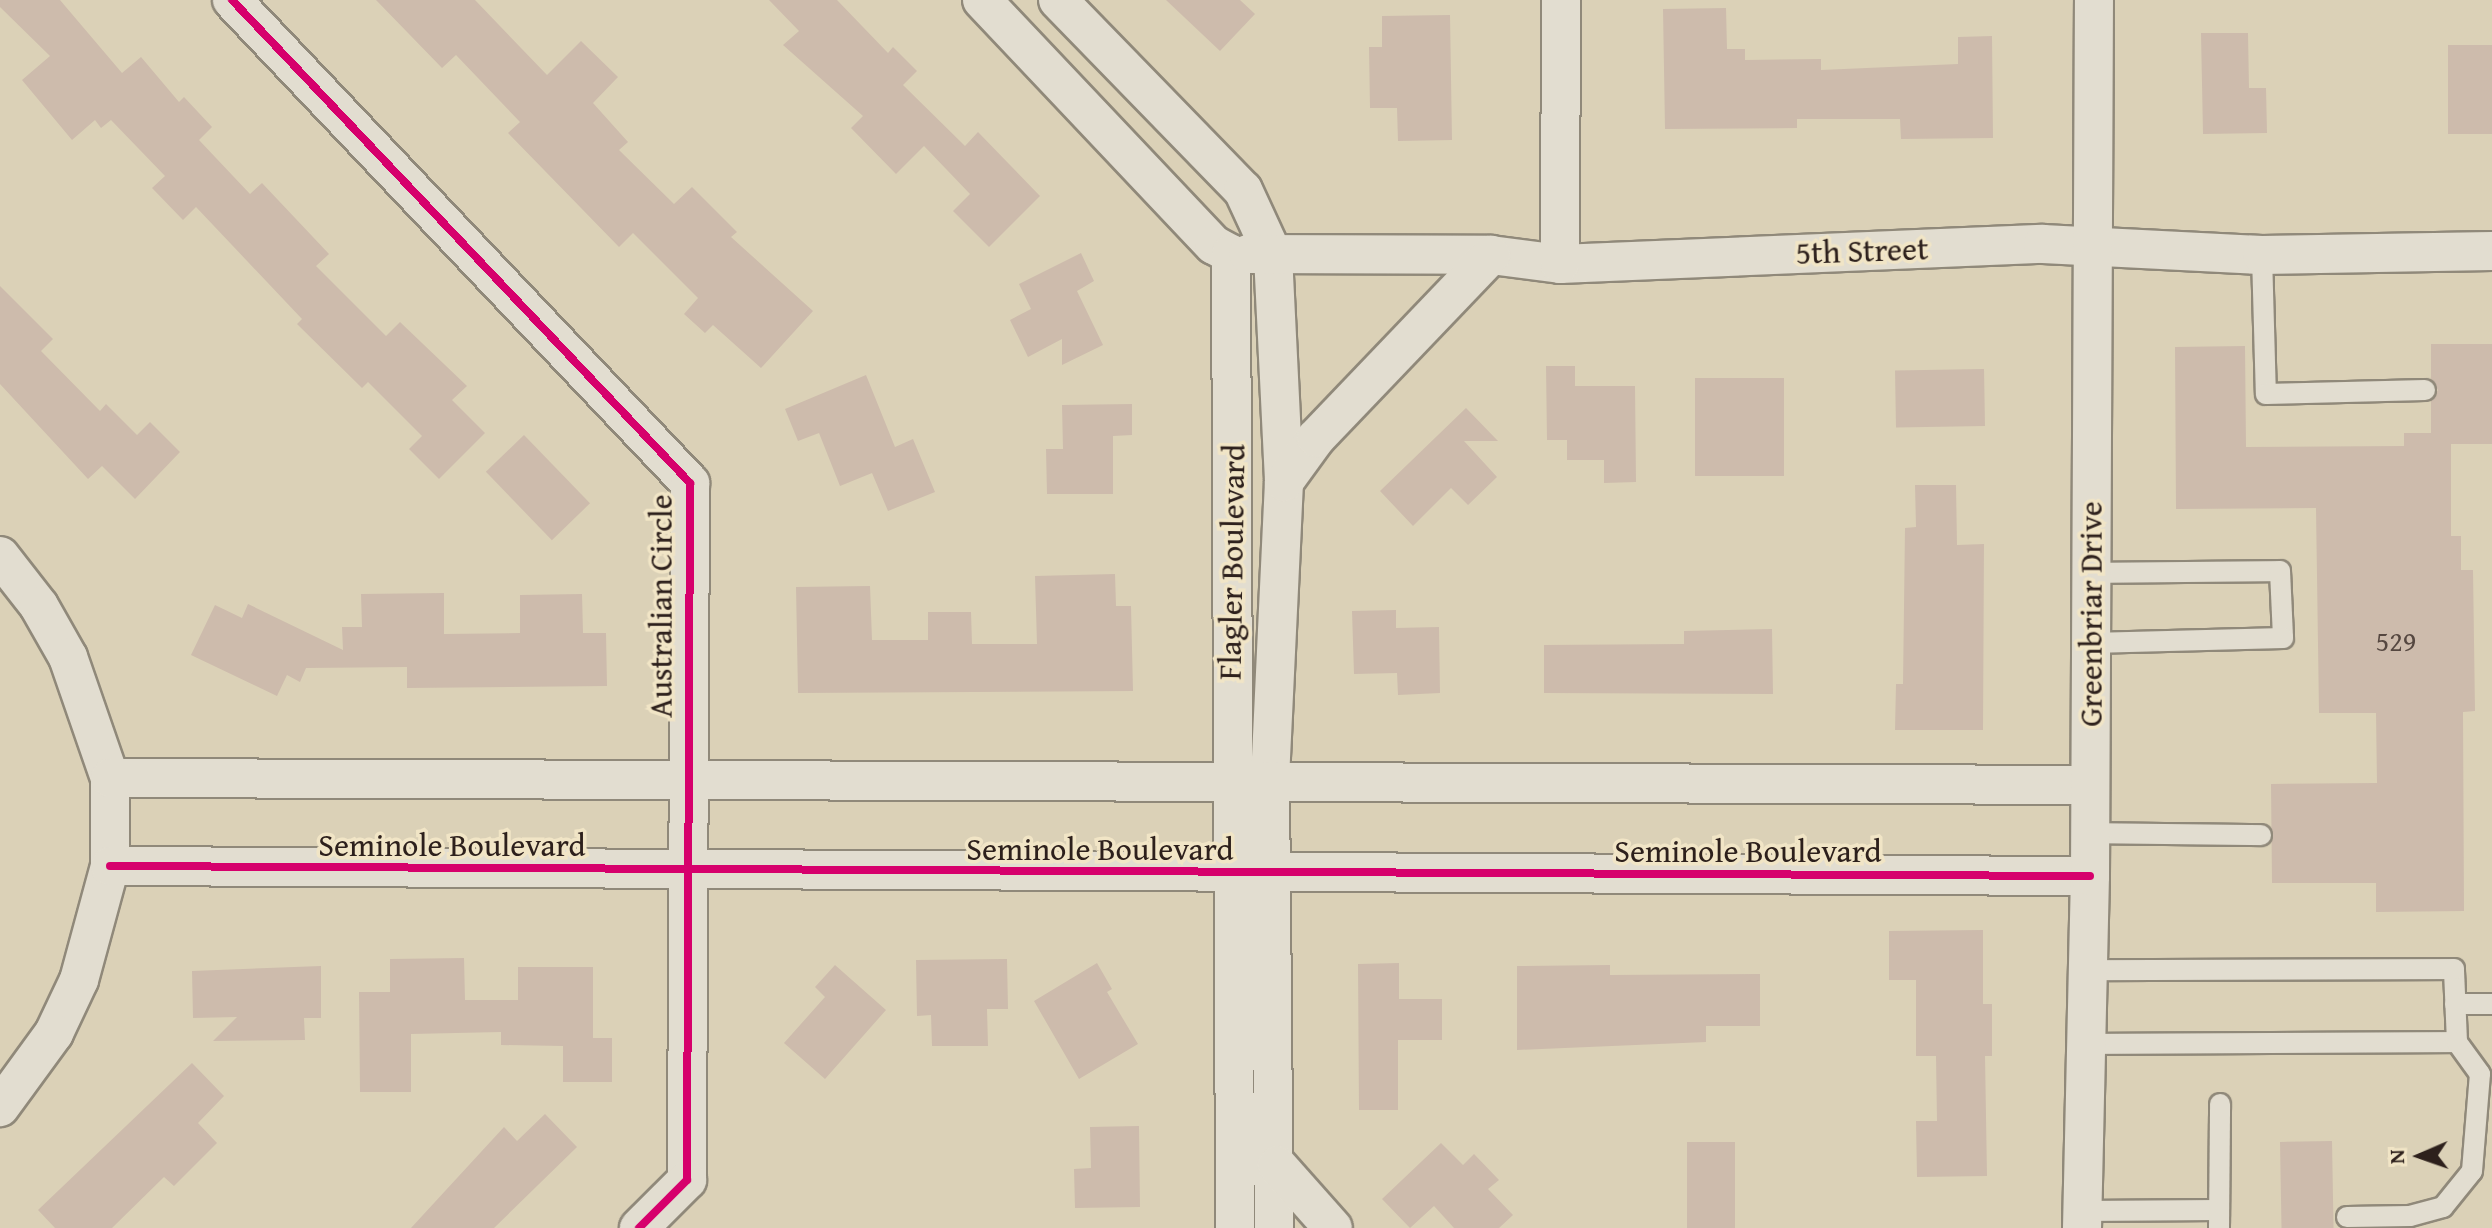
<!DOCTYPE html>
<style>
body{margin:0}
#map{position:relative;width:2492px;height:1228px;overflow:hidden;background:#dbd1b7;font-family:"Gentium Book Plus",serif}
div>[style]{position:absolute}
.building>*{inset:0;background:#cdbbac;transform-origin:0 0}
.roads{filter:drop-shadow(2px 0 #90897a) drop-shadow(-2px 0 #90897a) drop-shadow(0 2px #90897a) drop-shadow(0 -2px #90897a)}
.lane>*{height:20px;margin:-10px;padding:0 10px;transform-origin:10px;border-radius:10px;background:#e2ddd0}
.street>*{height:38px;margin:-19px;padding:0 19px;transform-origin:19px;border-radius:19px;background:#e2ddd0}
.cycleway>*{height:8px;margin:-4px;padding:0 4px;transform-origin:4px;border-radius:4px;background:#d6006c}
span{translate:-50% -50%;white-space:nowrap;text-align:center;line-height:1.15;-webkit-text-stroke:7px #f1e5c6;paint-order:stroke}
.number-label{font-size:28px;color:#554740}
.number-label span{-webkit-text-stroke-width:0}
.street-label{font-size:32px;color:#2d201c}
.north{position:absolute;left:2380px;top:1116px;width:80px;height:80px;-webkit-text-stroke:6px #f1e5c6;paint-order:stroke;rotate:268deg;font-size:22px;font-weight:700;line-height:32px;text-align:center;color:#2d201c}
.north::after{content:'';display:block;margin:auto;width:28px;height:36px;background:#2d201c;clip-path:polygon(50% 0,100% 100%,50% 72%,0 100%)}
</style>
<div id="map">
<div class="building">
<i style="clip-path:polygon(0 0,60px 0,122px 73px,141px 57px,179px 102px,184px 97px,212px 127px,199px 140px,250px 194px,262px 183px,329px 254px,316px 266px,386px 336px,400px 322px,467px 386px,452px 400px,485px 433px,439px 479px,409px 449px,422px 436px,368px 382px,362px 388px,297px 324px,302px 319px,196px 207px,183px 220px,152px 188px,165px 176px,111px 120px,101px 128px,95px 120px,72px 140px,22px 80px,50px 56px,0 7px)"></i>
<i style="clip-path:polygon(376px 0,475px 0,547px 75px,581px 41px,618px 77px,593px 103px,628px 142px,619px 150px,674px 204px,692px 187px,737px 232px,731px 237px,813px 311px,761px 368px,713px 325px,705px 333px,684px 314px,698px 298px,633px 233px,619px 247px,508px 133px,520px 122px,456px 55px,442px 68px)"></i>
<i style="clip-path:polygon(769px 0,837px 0,888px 53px,893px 47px,917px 71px,903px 85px,965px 146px,978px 132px,1040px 196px,989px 247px,953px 211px,970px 194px,924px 146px,896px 174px,851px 128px,863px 116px,783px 45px,799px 31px)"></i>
<i style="clip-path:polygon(1166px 0,1240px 0,1255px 14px,1220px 51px)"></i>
<i style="clip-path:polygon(1726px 8px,1727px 49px,1745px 49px,1745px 60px,1821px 59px,1821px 70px,1958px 64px,1958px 37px,1992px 36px,1993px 138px,1901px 139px,1900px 119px,1797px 119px,1797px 128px,1665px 129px,1663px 9px)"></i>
<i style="clip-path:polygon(1450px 15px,1452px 140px,1398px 141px,1397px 108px,1370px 108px,1369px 47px,1382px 47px,1382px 16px)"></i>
<i style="clip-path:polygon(2201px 33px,2248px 33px,2249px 88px,2266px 88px,2267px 133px,2203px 134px)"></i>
<i style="left:2492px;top:45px;width:89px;height:44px;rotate:90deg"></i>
<i style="clip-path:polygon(1081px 253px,1094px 281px,1077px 291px,1103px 345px,1062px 365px,1062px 339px,1028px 357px,1010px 320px,1031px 309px,1019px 284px)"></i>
<i style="clip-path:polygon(0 286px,53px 339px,41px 351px,100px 411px,106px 404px,137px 435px,150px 422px,180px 452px,135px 499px,102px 466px,88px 479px,0 384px)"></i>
<i style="clip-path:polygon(2431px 344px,2492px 344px,2492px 444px,2451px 444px,2451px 536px,2461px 536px,2461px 570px,2473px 570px,2475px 711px,2463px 712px,2464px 911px,2376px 912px,2376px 883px,2272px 883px,2271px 784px,2377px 783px,2376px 713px,2319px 713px,2316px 508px,2176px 509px,2175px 347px,2245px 346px,2246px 447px,2404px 446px,2404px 433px,2431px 433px,2431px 401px,2438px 390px,2431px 379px)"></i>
<i style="clip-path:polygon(1546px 366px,1575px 366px,1575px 386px,1635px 386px,1636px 482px,1604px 483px,1604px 460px,1567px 460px,1567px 440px,1547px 440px)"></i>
<i style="left:1984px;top:369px;width:57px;height:89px;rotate:89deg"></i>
<i style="clip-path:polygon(866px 375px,895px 447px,913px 439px,935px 492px,888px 511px,872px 473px,840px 486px,819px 433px,798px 441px,785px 409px)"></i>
<i style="left:1695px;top:378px;width:89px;height:98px"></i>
<i style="clip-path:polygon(1132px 404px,1132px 435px,1113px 436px,1113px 494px,1047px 494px,1046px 449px,1063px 449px,1062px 405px)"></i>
<i style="clip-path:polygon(1466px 408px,1498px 441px,1464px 441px,1497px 477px,1468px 505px,1451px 488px,1413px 526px,1380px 491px)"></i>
<i style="left:524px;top:435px;width:95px;height:53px;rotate:46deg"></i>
<i style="clip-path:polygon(1915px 485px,1956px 485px,1957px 545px,1984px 544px,1983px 730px,1895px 730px,1896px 684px,1903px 684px,1905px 528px,1916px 527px)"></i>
<i style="clip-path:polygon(1115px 574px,1116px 606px,1131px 606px,1133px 691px,798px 693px,796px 587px,870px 586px,872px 640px,928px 640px,928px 612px,971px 612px,972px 644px,1037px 644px,1035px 576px)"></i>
<i style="clip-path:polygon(444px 593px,444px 634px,520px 633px,520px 595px,582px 594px,583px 633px,606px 633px,607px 686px,407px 688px,407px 667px,306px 668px,300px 682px,287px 675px,277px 696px,191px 655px,215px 605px,242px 618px,248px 604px,343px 650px,342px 627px,362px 627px,361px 594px)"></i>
<i style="clip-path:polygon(1396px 610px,1396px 628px,1439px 627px,1440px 693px,1398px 695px,1397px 673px,1354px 674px,1352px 611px)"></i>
<i style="clip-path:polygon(1772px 629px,1773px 694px,1544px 693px,1544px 645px,1684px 644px,1684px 631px)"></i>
<i style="clip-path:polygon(1983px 930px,1983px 1004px,1992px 1004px,1992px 1056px,1985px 1056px,1987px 1176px,1917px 1177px,1916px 1121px,1937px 1121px,1936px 1056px,1916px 1056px,1916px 980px,1889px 980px,1889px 931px)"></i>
<i style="clip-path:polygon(464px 958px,465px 1000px,518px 1000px,518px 967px,593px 967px,593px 1038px,612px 1038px,612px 1082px,563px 1082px,563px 1046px,501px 1045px,501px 1032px,411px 1034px,411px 1092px,360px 1092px,359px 992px,390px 992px,390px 959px)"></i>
<i style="clip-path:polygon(1007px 959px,1008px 1009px,987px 1009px,988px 1046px,932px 1046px,931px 1015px,917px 1016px,916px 960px)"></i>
<i style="clip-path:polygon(1097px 963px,1112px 989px,1107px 992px,1138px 1044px,1079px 1079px,1034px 1001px)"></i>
<i style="clip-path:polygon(1399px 963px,1399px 999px,1442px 999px,1442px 1040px,1398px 1040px,1398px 1110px,1359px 1110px,1358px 964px)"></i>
<i style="clip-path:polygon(835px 965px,886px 1010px,825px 1079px,784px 1043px,825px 997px,815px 987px)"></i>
<i style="clip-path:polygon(1610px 965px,1610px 975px,1760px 974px,1760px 1026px,1706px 1026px,1706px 1042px,1517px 1050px,1517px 966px)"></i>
<i style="clip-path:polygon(321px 966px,321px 1018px,304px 1018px,305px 1040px,213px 1041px,237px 1017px,193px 1018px,192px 971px)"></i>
<i style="clip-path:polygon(192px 1063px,224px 1096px,198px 1123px,217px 1143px,174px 1186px,164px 1177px,112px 1228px,55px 1228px,38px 1210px)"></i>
<i style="clip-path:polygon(545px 1114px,577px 1147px,494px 1228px,411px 1228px,504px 1127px,517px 1141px)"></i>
<i style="clip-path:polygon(1139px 1126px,1140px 1207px,1075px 1208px,1074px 1169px,1091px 1168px,1090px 1127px)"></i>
<i style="left:2332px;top:1141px;width:87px;height:52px;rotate:89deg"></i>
<i style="left:1687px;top:1142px;width:48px;height:86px"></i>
<i style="clip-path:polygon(1441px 1143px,1463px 1165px,1474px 1154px,1499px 1180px,1488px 1189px,1513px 1215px,1499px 1228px,1454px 1228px,1434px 1206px,1410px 1228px,1382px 1199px)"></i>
</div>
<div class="roads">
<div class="lane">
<i style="left:2262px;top:255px;width:139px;rotate:88.4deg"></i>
<i style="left:2266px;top:394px;width:159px;rotate:-1.4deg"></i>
<i style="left:2091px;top:573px;width:189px;rotate:-0.6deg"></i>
<i style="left:2280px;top:571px;width:67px;rotate:87.4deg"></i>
<i style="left:2283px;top:638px;width:192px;rotate:178.5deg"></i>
<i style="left:2090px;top:833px;width:171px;rotate:0.7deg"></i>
<i style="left:2455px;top:1004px;width:37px"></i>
<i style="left:2086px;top:1044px;width:371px;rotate:-0.3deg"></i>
<i style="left:2457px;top:1042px;width:73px;rotate:-92.4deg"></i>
<i style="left:2454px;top:969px;width:367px;rotate:179.8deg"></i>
<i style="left:2082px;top:1211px;width:137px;rotate:-0.4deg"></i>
<i style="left:2347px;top:1217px;width:63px;rotate:-0.9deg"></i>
<i style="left:2410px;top:1216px;width:34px;rotate:-15deg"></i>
<i style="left:2443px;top:1207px;width:46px;rotate:-51.1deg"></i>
<i style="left:2472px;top:1171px;width:97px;rotate:-85.3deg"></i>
<i style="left:2480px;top:1074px;width:39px;rotate:-126deg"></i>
<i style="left:2219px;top:1228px;width:124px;rotate:-89.5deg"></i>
</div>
<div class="street">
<i style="left:232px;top:0;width:666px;rotate:46.52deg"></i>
<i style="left:690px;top:483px;width:697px;rotate:90.25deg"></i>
<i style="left:687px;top:1180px;width:68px;rotate:135deg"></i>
<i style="left:982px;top:0;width:337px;rotate:46.6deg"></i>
<i style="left:1214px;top:245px;width:19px;rotate:28deg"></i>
<i style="left:1231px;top:254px;width:974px;rotate:89.76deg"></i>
<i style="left:1058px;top:0;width:265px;rotate:45.8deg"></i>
<i style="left:1243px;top:190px;width:72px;rotate:65.2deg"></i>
<i style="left:1273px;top:255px;width:227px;rotate:87.2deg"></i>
<i style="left:1284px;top:482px;width:299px;rotate:92.7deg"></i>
<i style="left:1270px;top:781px;width:447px;rotate:89.5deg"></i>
<i style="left:1248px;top:254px;width:243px;rotate:0.2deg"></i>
<i style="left:1491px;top:255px;width:70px;rotate:7.4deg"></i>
<i style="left:1560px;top:264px;width:483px;rotate:-2.4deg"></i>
<i style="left:2043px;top:244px;width:219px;rotate:2.9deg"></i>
<i style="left:2262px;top:255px;width:230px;rotate:-1deg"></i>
<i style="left:1560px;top:264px;width:264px;rotate:-89.8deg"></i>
<i style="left:1284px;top:482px;width:54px;rotate:-54deg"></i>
<i style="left:1316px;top:438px;width:253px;rotate:-46.3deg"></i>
<i style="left:0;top:556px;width:63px;rotate:52deg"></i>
<i style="left:39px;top:606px;width:59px;rotate:60.4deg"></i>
<i style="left:68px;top:657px;width:128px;rotate:70.9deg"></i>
<i style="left:110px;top:778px;width:88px;rotate:90deg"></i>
<i style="left:110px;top:866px;width:118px;rotate:105.2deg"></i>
<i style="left:79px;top:980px;width:59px;rotate:115.3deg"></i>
<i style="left:54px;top:1033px;width:92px;rotate:126.1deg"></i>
<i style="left:110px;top:778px;width:1980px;rotate:0.2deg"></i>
<i style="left:110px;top:866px;width:1980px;rotate:0.29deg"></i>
<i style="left:1277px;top:1165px;width:84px;rotate:48.4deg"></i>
<i style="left:2082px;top:1228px;width:352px;rotate:-88.7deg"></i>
<i style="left:2090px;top:876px;width:876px;rotate:-89.74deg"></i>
</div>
</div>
<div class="cycleway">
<i style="left:232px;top:0;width:666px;rotate:46.52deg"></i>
<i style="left:690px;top:483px;width:697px;rotate:90.25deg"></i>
<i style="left:687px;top:1180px;width:68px;rotate:135deg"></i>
<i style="left:110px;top:866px;width:1980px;rotate:0.29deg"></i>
</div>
<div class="number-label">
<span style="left:2396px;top:641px">529</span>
</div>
<div class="street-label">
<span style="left:1862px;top:251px;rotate:-2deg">5th Street</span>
<span style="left:1232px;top:562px;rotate:-89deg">Flagler Boulevard</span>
<span style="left:661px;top:606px;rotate:-90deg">Australian Circle</span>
<span style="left:2091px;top:614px;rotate:-90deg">Greenbriar Drive</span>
<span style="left:452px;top:845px">Seminole Boulevard</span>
<span style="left:1100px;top:849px">Seminole Boulevard</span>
<span style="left:1748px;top:851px">Seminole Boulevard</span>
</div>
<div class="north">N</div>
</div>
